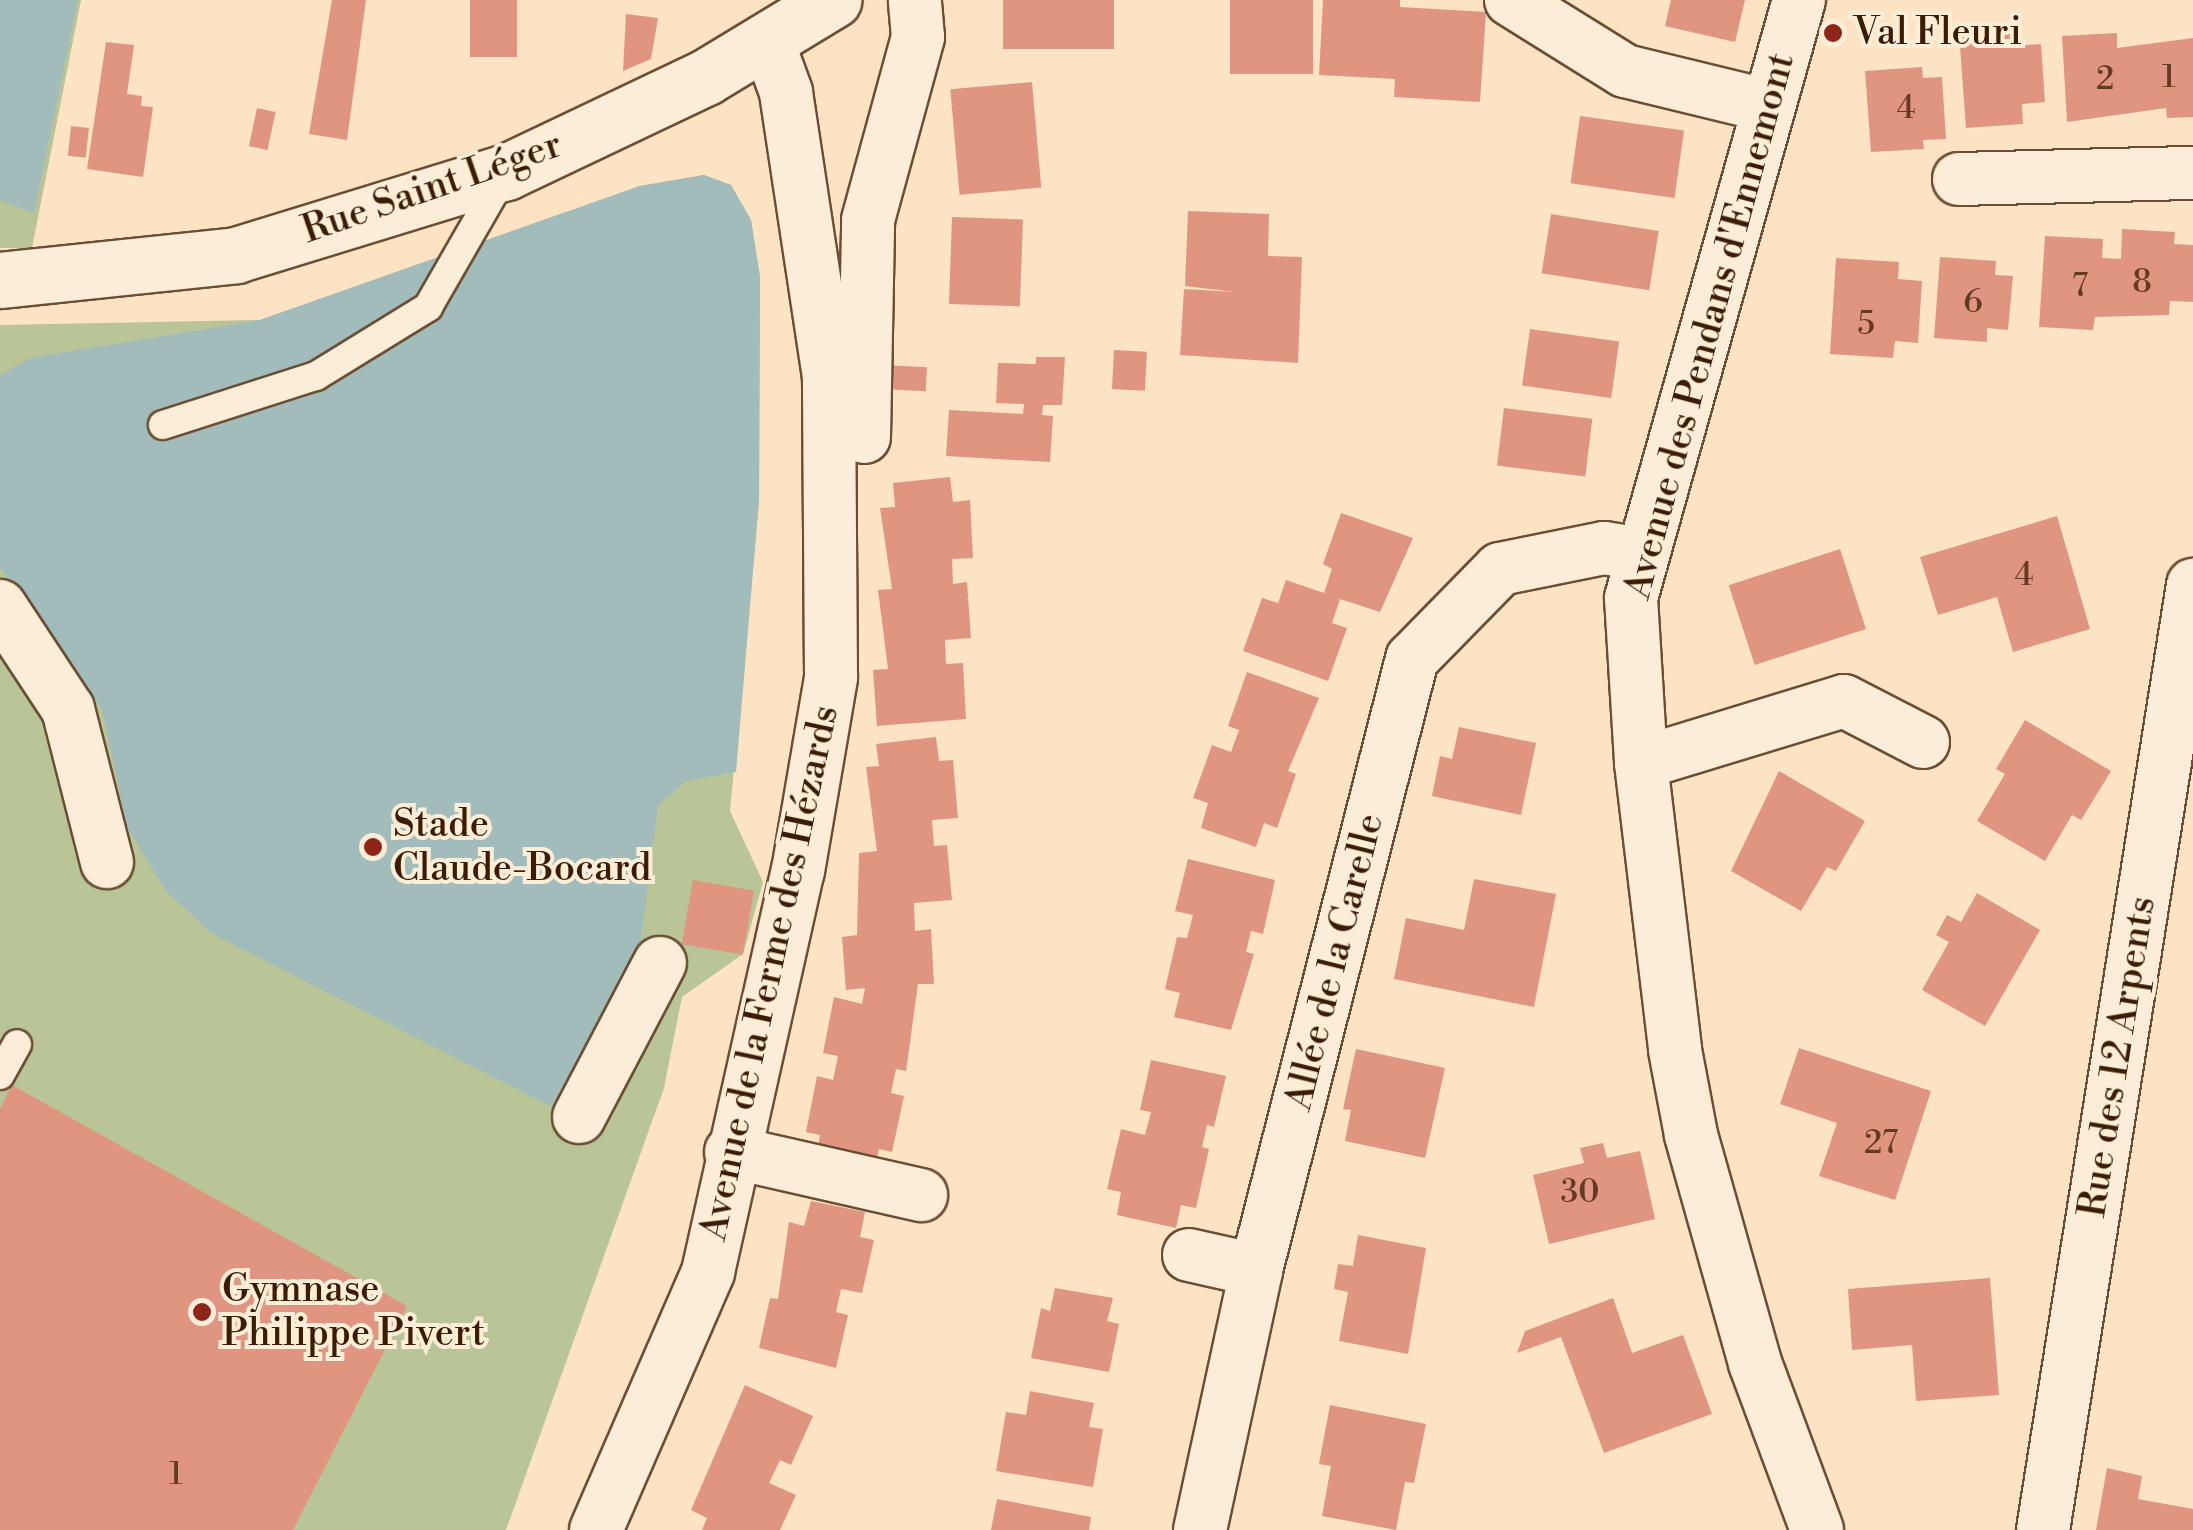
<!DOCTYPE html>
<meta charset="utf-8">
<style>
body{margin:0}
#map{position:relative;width:2193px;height:1530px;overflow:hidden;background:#fbe3c3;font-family:"Libre Bodoni",serif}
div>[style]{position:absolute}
.green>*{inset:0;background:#bac597}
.water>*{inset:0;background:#a2bcbc}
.building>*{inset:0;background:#e09580;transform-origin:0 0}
.roads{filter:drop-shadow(2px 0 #6b4e34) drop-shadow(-2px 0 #6b4e34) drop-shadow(0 2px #6b4e34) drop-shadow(0 -2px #6b4e34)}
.lane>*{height:28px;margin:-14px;padding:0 14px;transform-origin:14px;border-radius:14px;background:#fcedd8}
.street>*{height:52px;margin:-26px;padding:0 26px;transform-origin:26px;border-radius:26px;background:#fcedd8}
.secondary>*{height:55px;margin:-27.5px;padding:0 27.5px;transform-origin:27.5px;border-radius:27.5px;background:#fcedd8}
.dots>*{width:28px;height:28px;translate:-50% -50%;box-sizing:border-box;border:5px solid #fcedd8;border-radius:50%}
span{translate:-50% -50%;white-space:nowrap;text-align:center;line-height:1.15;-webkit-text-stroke:8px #fcedd8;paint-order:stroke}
.number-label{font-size:32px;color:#643a23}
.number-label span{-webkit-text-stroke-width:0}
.poi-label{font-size:38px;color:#3b1c04}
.left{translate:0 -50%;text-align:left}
.street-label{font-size:38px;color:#3b1c04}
</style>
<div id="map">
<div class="green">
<i style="clip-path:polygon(0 0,81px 0,32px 248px,0 248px)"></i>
<i style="clip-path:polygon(704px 175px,731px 185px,751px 220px,760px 277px,759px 501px,730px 811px,763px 882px,743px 954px,682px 997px,664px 1088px,506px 1530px,0 1530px,0 325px,260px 320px,640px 186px)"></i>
</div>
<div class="water">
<i style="clip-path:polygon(0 0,78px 0,34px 213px,0 200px)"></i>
<i style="clip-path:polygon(704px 175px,731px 185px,751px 220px,760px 277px,759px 501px,736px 772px,686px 781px,658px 806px,639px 955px,556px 1109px,211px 933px,166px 891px,127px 827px,102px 709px,0 567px,0 375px,30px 358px,260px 320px,640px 186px)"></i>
</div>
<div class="building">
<i style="clip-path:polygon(332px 0,366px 0,347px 140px,309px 134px)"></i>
<i style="left:470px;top:0;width:47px;height:57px"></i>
<i style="left:1003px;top:0;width:111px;height:49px"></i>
<i style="left:1230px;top:0;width:83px;height:74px"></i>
<i style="clip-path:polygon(1323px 0,1400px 0,1400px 7px,1486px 12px,1480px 102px,1394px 97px,1395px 79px,1319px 75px)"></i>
<i style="clip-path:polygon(1671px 0,1745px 0,1735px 42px,1665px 26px)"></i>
<i style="clip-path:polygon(626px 14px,658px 18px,651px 59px,623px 71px)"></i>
<i style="clip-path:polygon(2015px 29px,2016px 46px,2041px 44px,2045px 102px,2022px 104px,2023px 124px,1966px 128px,1959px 33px)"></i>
<i style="clip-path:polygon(2117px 33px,2117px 48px,2193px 38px,2193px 117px,2167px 118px,2166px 108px,2067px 122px,2062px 36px)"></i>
<i style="clip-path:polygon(106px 42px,134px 45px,127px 94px,142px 96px,141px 106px,153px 107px,143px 177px,87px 169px)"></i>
<i style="clip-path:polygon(1922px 67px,1923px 78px,1942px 77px,1946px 139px,1923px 140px,1924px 149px,1871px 152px,1865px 71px)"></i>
<i style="left:1032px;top:82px;width:106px;height:82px;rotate:85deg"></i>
<i style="left:257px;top:108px;width:19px;height:39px;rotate:12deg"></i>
<i style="left:1580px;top:116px;width:105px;height:68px;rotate:8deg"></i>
<i style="left:71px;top:126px;width:18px;height:30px;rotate:6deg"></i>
<i style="clip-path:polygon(1188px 211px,1269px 214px,1268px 256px,1302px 257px,1298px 363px,1180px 355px,1184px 289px,1235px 292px,1185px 286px)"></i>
<i style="left:1551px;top:214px;width:109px;height:60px;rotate:9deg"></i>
<i style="left:952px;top:217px;width:71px;height:87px;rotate:2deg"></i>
<i style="clip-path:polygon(2122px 229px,2175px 232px,2174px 244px,2193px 245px,2193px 302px,2170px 301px,2169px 315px,2095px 317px,2093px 330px,2039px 327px,2045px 236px,2103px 239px,2102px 258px,2121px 259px)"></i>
<i style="clip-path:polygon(1940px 257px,1996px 261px,1995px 275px,2013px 276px,2008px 330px,1987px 328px,1987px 342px,1934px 338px)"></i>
<i style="clip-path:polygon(1836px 258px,1899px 262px,1898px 279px,1922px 281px,1918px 343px,1895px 341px,1893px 358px,1830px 354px)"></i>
<i style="left:1530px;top:329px;width:90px;height:57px;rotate:8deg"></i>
<i style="left:1114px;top:350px;width:33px;height:39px;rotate:3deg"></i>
<i style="clip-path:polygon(1036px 357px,1065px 357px,1062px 405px,1043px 405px,1042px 415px,1053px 416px,1050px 462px,946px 456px,949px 410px,1023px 414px,1024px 404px,996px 403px,998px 363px,1036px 364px)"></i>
<i style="left:884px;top:365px;width:43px;height:24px;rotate:3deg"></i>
<i style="left:1504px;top:408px;width:89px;height:58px;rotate:7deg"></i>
<i style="clip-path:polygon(950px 477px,953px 502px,970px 500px,973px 558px,952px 559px,953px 584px,967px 582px,971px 638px,945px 640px,946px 664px,963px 663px,966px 719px,877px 726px,873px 670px,888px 669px,878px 590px,892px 589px,880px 508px,895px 507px,893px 483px)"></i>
<i style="clip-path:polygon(1341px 513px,1413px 538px,1380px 612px,1340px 599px,1332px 623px,1347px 628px,1328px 681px,1243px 651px,1262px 598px,1278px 603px,1286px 580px,1324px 593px,1332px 569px,1323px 564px)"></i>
<i style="clip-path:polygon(2057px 516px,2090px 629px,2013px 652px,1997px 597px,1938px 615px,1920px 557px)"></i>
<i style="left:1840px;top:549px;width:84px;height:117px;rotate:72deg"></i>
<i style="clip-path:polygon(1247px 672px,1319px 698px,1288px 771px,1296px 774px,1277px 828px,1264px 823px,1256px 847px,1201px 828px,1208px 803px,1193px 798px,1212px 745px,1231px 752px,1239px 730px,1228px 726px)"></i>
<i style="clip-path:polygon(2025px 720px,2111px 771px,2081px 820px,2072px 815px,2045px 861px,1977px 821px,2005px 774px,1996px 769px)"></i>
<i style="clip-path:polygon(1459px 727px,1536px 743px,1521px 815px,1432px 796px,1440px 756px,1452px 759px)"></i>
<i style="clip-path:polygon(936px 737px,939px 761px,953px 760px,958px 818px,932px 820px,934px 846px,947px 845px,952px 900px,914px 903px,915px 931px,931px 929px,934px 984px,918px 984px,906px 1071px,896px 1069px,891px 1093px,904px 1096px,892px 1152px,879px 1149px,874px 1171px,816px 1160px,820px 1135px,806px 1132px,817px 1076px,833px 1080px,838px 1056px,823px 1053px,834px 997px,862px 1004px,865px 988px,846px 990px,842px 937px,857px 935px,859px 853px,877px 851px,866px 767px,879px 766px,876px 744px)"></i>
<i style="clip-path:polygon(1779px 771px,1865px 821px,1836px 871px,1827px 867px,1801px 911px,1731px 871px)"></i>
<i style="clip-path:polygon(1188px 859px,1275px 880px,1263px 934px,1251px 931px,1246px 952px,1254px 954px,1231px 1030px,1174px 1017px,1180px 993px,1165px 989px,1177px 937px,1187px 938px,1193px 915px,1175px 911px)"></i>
<i style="clip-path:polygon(1474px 879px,1556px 894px,1534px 1007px,1394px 979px,1406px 918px,1464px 930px)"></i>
<i style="left:693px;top:880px;width:62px;height:65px;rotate:10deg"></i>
<i style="clip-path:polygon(1977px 893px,2040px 930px,1985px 1026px,1922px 990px,1949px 942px,1936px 935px,1947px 915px,1961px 922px)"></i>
<i style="clip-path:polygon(1799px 1048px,1931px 1091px,1895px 1200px,1819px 1176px,1837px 1123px,1780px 1104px)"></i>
<i style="clip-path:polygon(1356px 1049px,1445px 1068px,1425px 1158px,1345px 1141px,1351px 1110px,1343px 1109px)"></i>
<i style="clip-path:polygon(1151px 1060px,1226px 1076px,1214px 1127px,1207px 1125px,1202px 1147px,1209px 1149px,1196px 1208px,1181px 1205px,1176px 1228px,1117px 1215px,1121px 1192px,1107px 1189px,1121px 1129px,1145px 1135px,1151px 1112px,1140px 1110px)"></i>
<i style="clip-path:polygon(12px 1085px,407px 1306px,293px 1530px,0 1530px,0 1109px)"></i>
<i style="clip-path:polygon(1603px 1143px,1607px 1158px,1640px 1151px,1655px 1219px,1549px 1244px,1533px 1175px,1584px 1163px,1580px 1148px)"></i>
<i style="clip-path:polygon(811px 1201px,865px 1212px,860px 1237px,874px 1240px,862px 1293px,841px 1289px,836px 1312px,848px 1315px,836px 1368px,759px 1348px,770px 1298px,778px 1299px,789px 1222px,804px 1226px)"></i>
<i style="clip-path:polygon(1358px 1235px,1426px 1248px,1408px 1354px,1339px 1341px,1348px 1292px,1334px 1289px,1338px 1264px,1353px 1266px)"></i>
<i style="clip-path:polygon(1990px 1278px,1999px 1395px,1916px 1401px,1912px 1345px,1852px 1350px,1848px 1289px)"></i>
<i style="clip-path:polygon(1055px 1288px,1113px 1298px,1107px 1321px,1119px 1324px,1109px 1372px,1031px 1358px,1041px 1308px,1050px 1311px)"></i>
<i style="clip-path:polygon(1613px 1298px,1632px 1353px,1683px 1335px,1712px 1414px,1604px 1453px,1561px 1337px,1517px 1353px,1525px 1331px)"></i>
<i style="clip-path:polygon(745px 1385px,813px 1416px,791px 1465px,780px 1460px,769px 1483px,796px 1495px,780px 1530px,702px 1530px,707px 1518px,691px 1510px)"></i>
<i style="clip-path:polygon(1030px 1391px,1094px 1403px,1089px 1427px,1103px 1429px,1093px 1487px,996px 1471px,1006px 1412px,1026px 1415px)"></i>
<i style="clip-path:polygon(1330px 1405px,1426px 1424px,1414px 1483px,1405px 1482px,1396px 1530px,1322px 1516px,1331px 1466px,1319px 1464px)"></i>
<i style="clip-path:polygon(2107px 1468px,2142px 1476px,2138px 1499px,2193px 1509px,2193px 1530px,2096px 1530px)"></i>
<i style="clip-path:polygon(997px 1499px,1091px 1517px,1089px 1530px,991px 1530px)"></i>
</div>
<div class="roads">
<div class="lane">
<i style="left:163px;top:425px;width:161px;rotate:-17.8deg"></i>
<i style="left:316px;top:376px;width:132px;rotate:-31.6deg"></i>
<i style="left:428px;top:307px;width:155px;rotate:-60.1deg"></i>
<i style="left:0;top:1075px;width:35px;rotate:-61deg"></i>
</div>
<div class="street">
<i style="left:1511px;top:0;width:134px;rotate:31.9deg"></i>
<i style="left:1625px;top:71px;width:144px;rotate:13.7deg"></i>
<i style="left:1799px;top:0;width:621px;rotate:105.69deg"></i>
<i style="left:1631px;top:598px;width:165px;rotate:86.5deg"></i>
<i style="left:1641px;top:763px;width:289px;rotate:83.2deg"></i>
<i style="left:1675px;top:1050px;width:86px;rotate:79.3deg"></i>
<i style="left:1691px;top:1135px;width:237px;rotate:74.3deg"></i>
<i style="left:1755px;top:1363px;width:178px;rotate:69.6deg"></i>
<i style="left:1959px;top:179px;width:234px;rotate:-1.5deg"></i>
<i style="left:864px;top:437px;width:217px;rotate:-88.9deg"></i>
<i style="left:868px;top:220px;width:190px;rotate:-74.7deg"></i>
<i style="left:918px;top:37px;width:37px;rotate:-95deg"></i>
<i style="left:0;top:606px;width:123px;rotate:56.6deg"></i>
<i style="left:68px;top:709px;width:158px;rotate:75.7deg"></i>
<i style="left:1641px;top:763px;width:212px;rotate:-17deg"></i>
<i style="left:1844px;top:701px;width:89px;rotate:27.4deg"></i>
<i style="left:579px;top:1117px;width:174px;rotate:-62.3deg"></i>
<i style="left:731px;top:1152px;width:195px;rotate:12.8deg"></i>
<i style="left:1189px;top:1255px;width:69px;rotate:12.6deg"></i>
<i style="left:596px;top:1530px;width:281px;rotate:-66.5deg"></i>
<i style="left:708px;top:1272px;width:411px;rotate:-77.4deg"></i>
<i style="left:798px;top:871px;width:197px;rotate:-80.3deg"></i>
<i style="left:831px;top:677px;width:300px;rotate:-90.4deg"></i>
<i style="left:829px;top:377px;width:288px;rotate:-98.6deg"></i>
<i style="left:786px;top:92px;width:55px;rotate:-110.1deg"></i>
<i style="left:1200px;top:1530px;width:266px;rotate:-77.8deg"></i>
<i style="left:1256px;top:1270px;width:631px;rotate:-75.68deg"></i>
<i style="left:1412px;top:659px;width:126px;rotate:-45.6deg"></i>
<i style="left:1500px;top:569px;width:106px;rotate:-11.4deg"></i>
<i style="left:1604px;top:548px;width:38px;rotate:9deg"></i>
<i style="left:2043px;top:1530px;width:957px;rotate:-80.98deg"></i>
</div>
<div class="secondary">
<i style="left:0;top:280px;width:237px;rotate:-6deg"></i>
<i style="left:236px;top:255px;width:282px;rotate:-17.1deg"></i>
<i style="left:506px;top:172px;width:221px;rotate:-25.4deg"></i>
<i style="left:706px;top:77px;width:149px;rotate:-31.2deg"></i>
</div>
</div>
<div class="dots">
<i style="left:1833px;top:33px;background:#8f2418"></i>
<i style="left:373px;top:847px;background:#8f2418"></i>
<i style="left:202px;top:1312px;background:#8f2418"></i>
</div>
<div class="number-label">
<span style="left:2169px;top:77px">1</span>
<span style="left:2105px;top:79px">2</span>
<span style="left:1906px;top:108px">4</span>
<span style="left:2142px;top:282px">8</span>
<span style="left:2080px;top:286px">7</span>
<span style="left:1973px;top:302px">6</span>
<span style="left:1866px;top:324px">5</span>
<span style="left:2024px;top:575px">4</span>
<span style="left:1881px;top:1143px">27</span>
<span style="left:1580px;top:1192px">30</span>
<span style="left:176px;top:1474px">1</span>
</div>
<div class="poi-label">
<span class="left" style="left:1853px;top:33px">Val Fleuri</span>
<span class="left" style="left:393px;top:847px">Stade<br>Claude-Bocard</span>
<span class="left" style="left:222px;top:1312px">Gymnase<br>Philippe Pivert</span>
</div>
<div class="street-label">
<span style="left:432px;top:188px;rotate:-19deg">Rue Saint Léger</span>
<span style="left:1710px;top:326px;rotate:-75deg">Avenue des Pendans d'Ennemont</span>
<span style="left:1335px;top:962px;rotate:-76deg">Allée de la Carelle</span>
<span style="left:770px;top:973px;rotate:-78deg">Avenue de la Ferme des Hézards</span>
<span style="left:2118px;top:1057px;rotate:-81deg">Rue des 12 Arpents</span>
</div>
</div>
